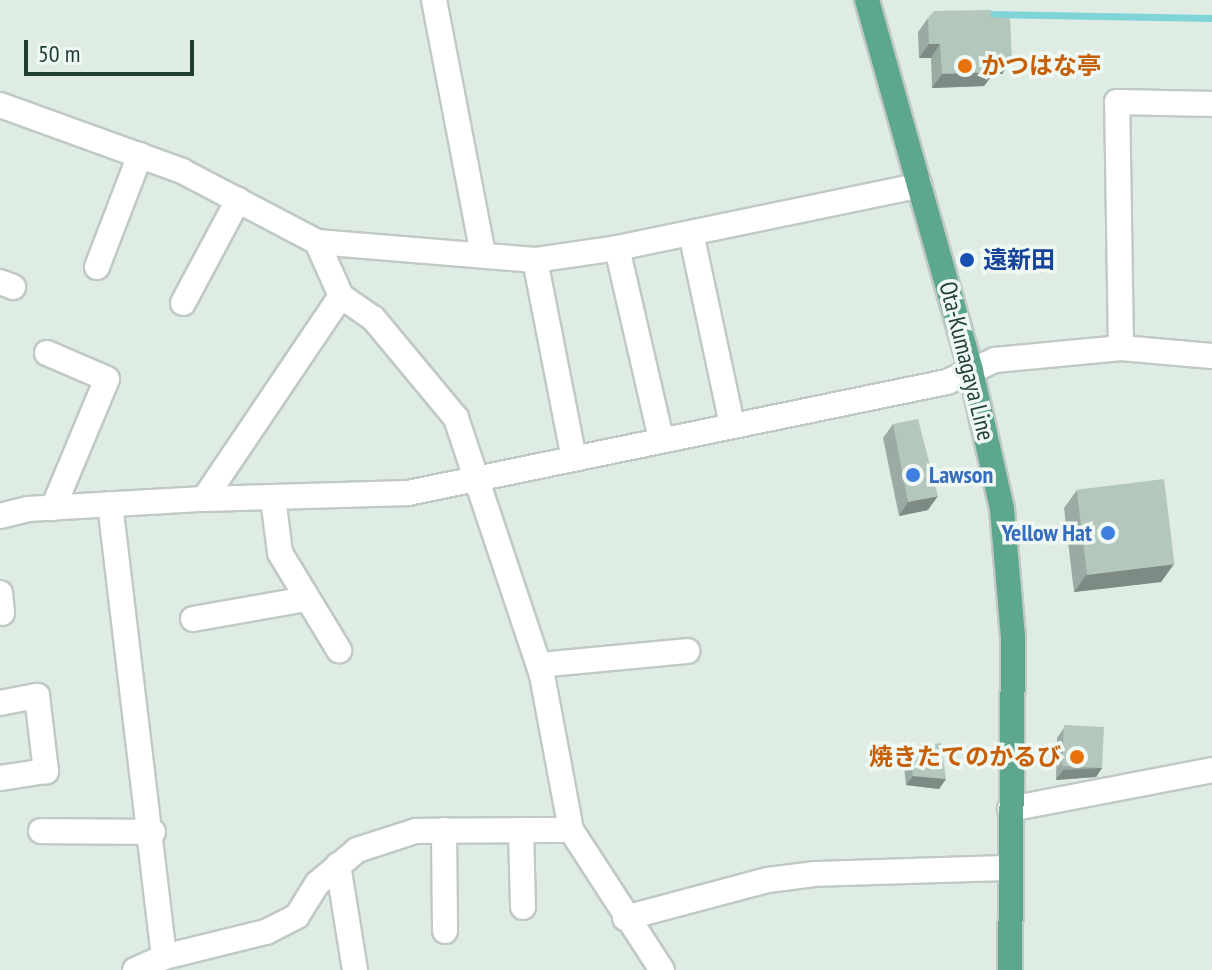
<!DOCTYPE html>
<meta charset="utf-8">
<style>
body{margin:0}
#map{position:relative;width:1212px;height:970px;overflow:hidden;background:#deece4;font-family:"PT Sans Narrow","Noto Sans JP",sans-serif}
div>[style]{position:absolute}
.stream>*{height:7px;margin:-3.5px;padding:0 3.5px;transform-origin:3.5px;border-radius:3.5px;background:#7fd4d8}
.roads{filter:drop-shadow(2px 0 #c0c9c5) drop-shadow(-2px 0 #c0c9c5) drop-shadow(0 2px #c0c9c5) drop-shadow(0 -2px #c0c9c5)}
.minor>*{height:24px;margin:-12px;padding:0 12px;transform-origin:12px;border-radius:12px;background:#fff}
.major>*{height:24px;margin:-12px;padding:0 12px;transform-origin:12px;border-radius:12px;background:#5da78c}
.wall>*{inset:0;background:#9aaba3}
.shaded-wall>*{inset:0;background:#7d8b84}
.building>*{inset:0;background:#b3c7bd;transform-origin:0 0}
.dots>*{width:22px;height:22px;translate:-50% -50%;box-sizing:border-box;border:4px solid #eff8f2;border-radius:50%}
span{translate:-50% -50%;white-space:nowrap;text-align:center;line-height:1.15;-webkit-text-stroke:7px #eff8f2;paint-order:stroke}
.food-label{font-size:24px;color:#c56008;font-weight:700}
.left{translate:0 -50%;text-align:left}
.right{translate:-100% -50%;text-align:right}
.transit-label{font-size:24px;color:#164399;font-weight:700}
.street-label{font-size:24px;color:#1e3d31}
.shop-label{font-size:24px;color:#366cbe;font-weight:700}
.scale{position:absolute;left:24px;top:40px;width:170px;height:36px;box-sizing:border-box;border:4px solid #1e3d31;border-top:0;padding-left:10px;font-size:24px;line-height:28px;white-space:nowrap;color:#1e3d31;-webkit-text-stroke:6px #eff8f2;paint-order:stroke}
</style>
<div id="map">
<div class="stream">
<i style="left:984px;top:14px;width:228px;rotate:1deg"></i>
</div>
<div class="roads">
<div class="minor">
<i style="left:434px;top:0;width:259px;rotate:79.1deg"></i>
<i style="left:0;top:105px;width:194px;rotate:19.9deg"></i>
<i style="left:182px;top:171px;width:153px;rotate:27.7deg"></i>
<i style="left:317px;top:242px;width:219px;rotate:4.7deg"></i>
<i style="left:535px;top:260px;width:83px;rotate:-8.3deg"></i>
<i style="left:617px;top:248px;width:309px;rotate:-11.7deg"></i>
<i style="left:691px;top:233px;width:196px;rotate:77.9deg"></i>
<i style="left:317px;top:242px;width:59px;rotate:66deg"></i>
<i style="left:341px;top:296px;width:39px;rotate:35deg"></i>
<i style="left:373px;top:318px;width:130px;rotate:50.3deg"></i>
<i style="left:456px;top:418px;width:271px;rotate:71.5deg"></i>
<i style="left:542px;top:675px;width:158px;rotate:79.4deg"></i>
<i style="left:571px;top:830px;width:167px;rotate:57deg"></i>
<i style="left:617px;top:248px;width:196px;rotate:77deg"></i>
<i style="left:535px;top:260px;width:202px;rotate:78.9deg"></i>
<i style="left:97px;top:267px;width:120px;rotate:-69deg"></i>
<i style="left:0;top:282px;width:14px;rotate:21deg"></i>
<i style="left:183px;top:303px;width:117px;rotate:-61.9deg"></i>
<i style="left:1121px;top:348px;width:246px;rotate:-90.9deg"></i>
<i style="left:1117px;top:102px;width:95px;rotate:1.2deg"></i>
<i style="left:47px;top:353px;width:65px;rotate:23.4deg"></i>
<i style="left:107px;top:379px;width:140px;rotate:112.7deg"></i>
<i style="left:273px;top:498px;width:55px;rotate:82.7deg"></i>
<i style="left:280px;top:553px;width:114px;rotate:58.7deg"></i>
<i style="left:204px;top:499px;width:245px;rotate:-56deg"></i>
<i style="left:110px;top:504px;width:456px;rotate:83.2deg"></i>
<i style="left:0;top:516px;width:29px;rotate:-14deg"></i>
<i style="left:28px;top:509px;width:176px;rotate:-3.3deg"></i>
<i style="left:204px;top:499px;width:204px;rotate:-1.7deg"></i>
<i style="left:408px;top:493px;width:550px;rotate:-11.64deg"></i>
<i style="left:947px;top:382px;width:53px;rotate:-24.6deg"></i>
<i style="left:995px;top:360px;width:127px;rotate:-5.4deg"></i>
<i style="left:1121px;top:348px;width:91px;rotate:5deg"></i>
<i style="left:0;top:593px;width:20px;rotate:84deg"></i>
<i style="left:193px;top:619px;width:115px;rotate:-10deg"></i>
<i style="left:539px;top:665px;width:149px;rotate:-5.4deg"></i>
<i style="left:0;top:703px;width:38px;rotate:-11deg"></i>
<i style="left:37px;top:696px;width:76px;rotate:83.2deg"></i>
<i style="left:46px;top:771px;width:47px;rotate:171.3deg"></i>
<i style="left:1010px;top:809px;width:206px;rotate:-10.9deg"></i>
<i style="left:444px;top:830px;width:101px;rotate:89.4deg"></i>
<i style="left:521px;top:830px;width:77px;rotate:88.5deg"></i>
<i style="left:41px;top:831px;width:112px;rotate:0.5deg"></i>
<i style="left:338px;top:865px;width:106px;rotate:80.8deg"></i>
<i style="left:625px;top:918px;width:148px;rotate:-14.9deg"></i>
<i style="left:768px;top:880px;width:46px;rotate:-7.4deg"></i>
<i style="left:814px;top:874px;width:195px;rotate:-1.8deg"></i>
<i style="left:135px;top:970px;width:32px;rotate:-24deg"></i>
<i style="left:164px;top:957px;width:105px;rotate:-13.8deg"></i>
<i style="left:266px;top:932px;width:35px;rotate:-27deg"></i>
<i style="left:297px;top:916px;width:39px;rotate:-58deg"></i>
<i style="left:318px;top:883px;width:51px;rotate:-40.2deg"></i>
<i style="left:357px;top:850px;width:62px;rotate:-17.9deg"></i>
<i style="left:416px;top:831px;width:155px;rotate:-0.4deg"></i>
</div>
<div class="major">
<i style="left:867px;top:0;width:385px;rotate:74.3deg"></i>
<i style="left:971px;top:371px;width:141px;rotate:77.3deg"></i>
<i style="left:1002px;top:509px;width:128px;rotate:85.1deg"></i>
<i style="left:1013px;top:637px;width:333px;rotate:90.5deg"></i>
</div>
</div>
<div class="wall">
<i style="clip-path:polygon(991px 17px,1012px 60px,1002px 74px,993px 74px,984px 86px,932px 88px,931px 58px,919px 58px,918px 32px,928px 18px)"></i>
<i style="clip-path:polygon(893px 424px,928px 510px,899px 516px,883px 438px)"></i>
<i style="clip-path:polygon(1077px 490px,1174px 564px,1161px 582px,1074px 592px,1064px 508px)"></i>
<i style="clip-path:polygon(1064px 728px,1102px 768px,1096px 777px,1056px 780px,1057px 738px)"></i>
<i style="clip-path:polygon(909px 748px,946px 779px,939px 789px,906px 785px,903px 757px)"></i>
</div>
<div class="shaded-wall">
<i style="clip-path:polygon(929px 44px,940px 44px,931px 58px,919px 58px)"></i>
<i style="clip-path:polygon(1012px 60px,1002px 74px,993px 74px,984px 86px,932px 88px,942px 74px,994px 61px)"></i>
<i style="clip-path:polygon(938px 496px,928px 510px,899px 516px,908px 502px)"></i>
<i style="clip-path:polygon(1174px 564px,1161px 582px,1074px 592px,1087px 574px)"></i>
<i style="clip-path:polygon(1102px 768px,1096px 777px,1056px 780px,1063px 770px)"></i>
<i style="clip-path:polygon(913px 776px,946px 779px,939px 789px,906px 785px)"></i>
</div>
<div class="building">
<i style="clip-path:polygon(991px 10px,991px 17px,1010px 18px,1012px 60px,994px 61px,994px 72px,942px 74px,940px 44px,929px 44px,928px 18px,934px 11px)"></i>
<i style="clip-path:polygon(918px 419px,938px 496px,908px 502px,893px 424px)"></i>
<i style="left:1164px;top:479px;width:86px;height:88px;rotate:83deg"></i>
<i style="left:1104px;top:727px;width:41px;height:40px;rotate:93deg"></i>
<i style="clip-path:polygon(941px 743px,946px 779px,913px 776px,909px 748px)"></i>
</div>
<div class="dots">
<i style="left:965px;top:66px;background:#e8710a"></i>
<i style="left:967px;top:260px;background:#1a4fb4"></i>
<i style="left:913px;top:475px;background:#3f7fe0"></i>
<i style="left:1108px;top:533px;background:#3f7fe0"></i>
<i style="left:1077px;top:757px;background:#e8710a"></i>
</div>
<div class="food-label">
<span class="left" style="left:981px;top:66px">かつはな亭</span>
<span class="right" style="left:1061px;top:757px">焼きたてのかるび</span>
</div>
<div class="transit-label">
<span class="left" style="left:983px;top:260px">遠新田</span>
</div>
<div class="street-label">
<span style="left:967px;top:361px;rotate:76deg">Ota-Kumagaya Line</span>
</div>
<div class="shop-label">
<span class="left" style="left:929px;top:475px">Lawson</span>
<span class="right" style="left:1092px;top:533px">Yellow Hat</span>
</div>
<div class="scale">50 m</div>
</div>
